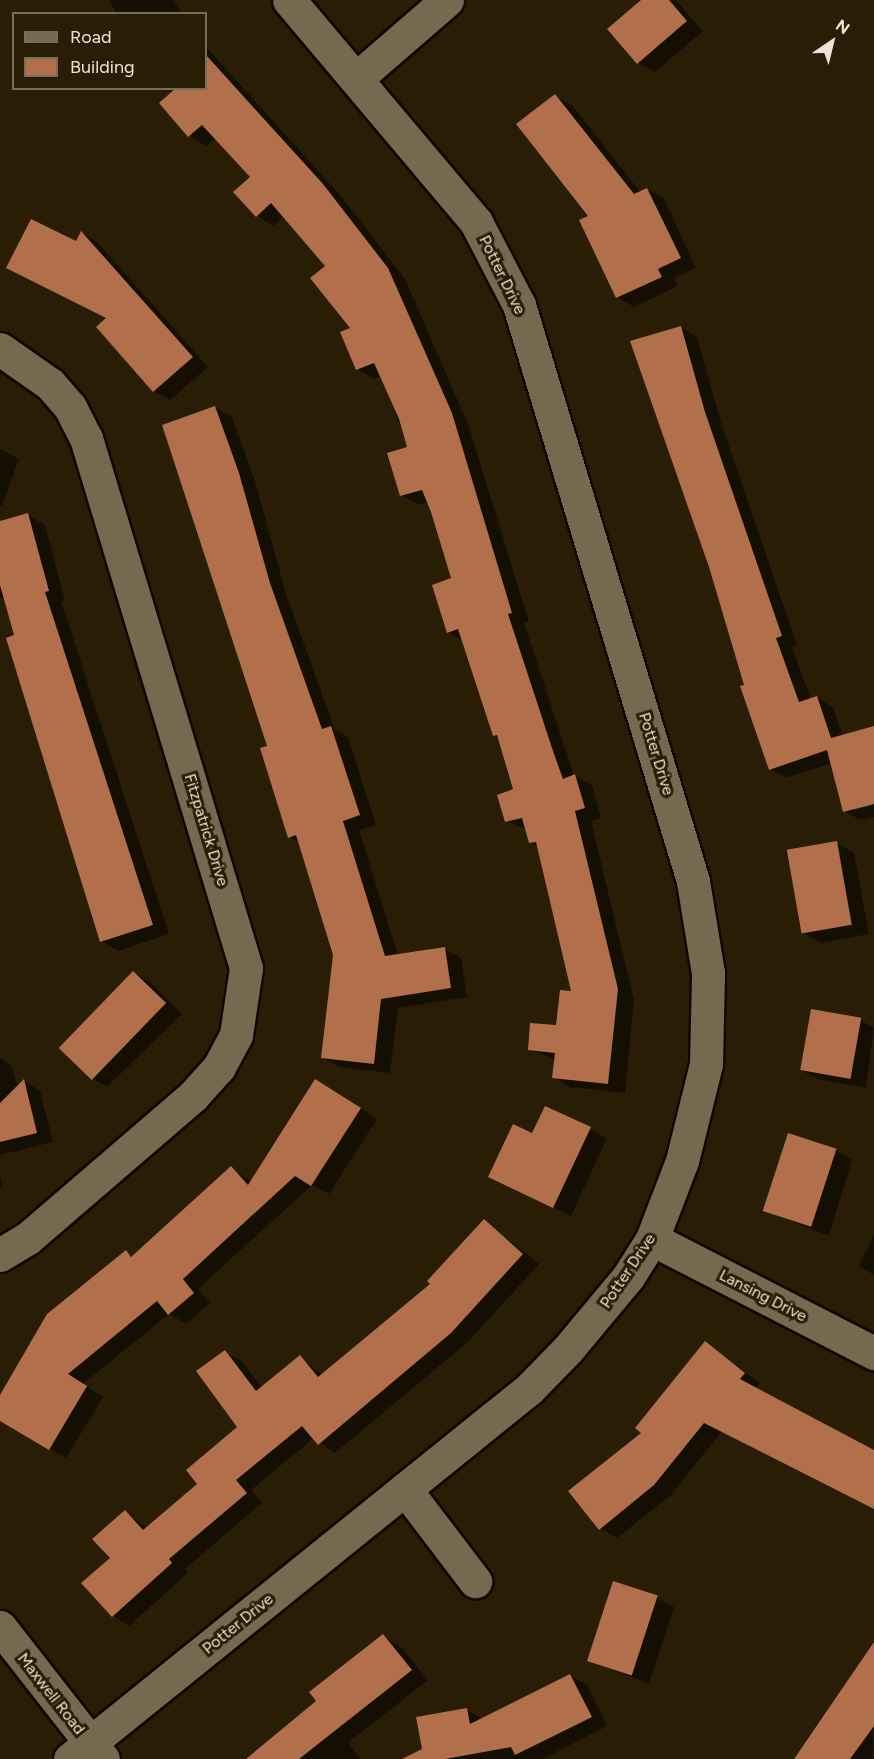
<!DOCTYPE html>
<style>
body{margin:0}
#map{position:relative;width:874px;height:1759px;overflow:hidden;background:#291d06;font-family:Figtree,sans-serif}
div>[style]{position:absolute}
.shadow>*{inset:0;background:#0007}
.building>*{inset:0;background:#b16f4b;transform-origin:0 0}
.roads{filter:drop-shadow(2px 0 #110700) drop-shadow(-2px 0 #110700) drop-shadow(0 2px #110700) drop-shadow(0 -2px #110700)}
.minor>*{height:33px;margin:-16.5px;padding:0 16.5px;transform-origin:16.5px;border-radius:16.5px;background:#776850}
span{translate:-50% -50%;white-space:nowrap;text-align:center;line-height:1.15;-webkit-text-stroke:6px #291d06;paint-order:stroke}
.street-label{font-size:16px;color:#ede4d7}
.legend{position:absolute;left:12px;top:12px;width:195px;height:78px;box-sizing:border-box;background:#291d06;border:2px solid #776d5a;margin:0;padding:8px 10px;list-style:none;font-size:18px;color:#ede4d7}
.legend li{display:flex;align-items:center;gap:12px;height:30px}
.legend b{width:30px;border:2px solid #776d5a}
.north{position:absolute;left:802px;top:12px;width:60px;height:60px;-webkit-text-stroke:4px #291d06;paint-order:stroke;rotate:35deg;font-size:16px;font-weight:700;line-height:24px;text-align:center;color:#ede4d7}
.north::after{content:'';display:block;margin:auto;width:21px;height:27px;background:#ede4d7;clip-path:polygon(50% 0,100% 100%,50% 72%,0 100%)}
</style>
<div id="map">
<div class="shadow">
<i style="clip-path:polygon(109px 0,174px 0,182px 14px,117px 14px)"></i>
<i style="clip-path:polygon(643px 0,676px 0,703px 31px,655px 72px,638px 63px)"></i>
<i style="clip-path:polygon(206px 47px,340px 195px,405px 279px,468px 424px,529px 622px,524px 623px,574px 775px,592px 785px,601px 818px,591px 821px,634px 1000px,625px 1093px,570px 1087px,554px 1077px,555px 1060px,530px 1049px,558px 1027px,573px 992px,539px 848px,530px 842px,527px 830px,506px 821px,515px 790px,500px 739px,494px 735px,463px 641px,448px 632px,453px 579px,429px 502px,418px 505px,401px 495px,409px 448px,381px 376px,374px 379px,358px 369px,352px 329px,327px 266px,285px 215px,273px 226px,257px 216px,252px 177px,216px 138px,206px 146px,189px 136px,161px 103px,175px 88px,206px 88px)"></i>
<i style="clip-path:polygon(555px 96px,572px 105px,641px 193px,647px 189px,664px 199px,696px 268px,674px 278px,678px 286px,634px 307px,617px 297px)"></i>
<i style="clip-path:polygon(82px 233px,98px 243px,208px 367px,170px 400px,154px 391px,108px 318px,77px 243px)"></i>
<i style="clip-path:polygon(681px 327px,697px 337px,721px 423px,797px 645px,792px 647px,811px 700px,817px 698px,833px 707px,843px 736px,874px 727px,874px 802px,855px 807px,855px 810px,874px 805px,874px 817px,860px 820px,844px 811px,832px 763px,786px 778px,770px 769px,746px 686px)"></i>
<i style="clip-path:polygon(215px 407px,232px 417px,256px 484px,286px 594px,335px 730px,348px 737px,376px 825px,359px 830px,398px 955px,444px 949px,461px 958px,467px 997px,398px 1008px,390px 1073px,339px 1067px,322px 1057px,334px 955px,299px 842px,290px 837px,269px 747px)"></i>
<i style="clip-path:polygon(0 449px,19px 459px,2px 506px,0 505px)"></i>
<i style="clip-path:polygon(28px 515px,45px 525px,65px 601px,61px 601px,169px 934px,118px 951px,101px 941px,5px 596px,0 598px,0 522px)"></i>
<i style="clip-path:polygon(837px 843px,854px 853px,869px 934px,821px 943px,804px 933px)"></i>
<i style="clip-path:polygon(133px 972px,150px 982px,182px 1014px,107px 1087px,91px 1078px)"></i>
<i style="clip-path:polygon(860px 1020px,874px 1028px,866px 1088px,818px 1079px,801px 1070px)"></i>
<i style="clip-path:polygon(0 1058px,12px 1066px,18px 1087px,24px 1081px,40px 1091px,53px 1142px,0 1155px)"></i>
<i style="clip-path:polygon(333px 1090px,377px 1119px,329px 1194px,312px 1185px,198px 1289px,210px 1303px,186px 1324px,169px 1314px,83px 1384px,103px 1397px,66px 1458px,0 1419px,0 1398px,126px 1252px,134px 1257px,231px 1168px,252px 1182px)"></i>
<i style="clip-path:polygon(545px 1108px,607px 1138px,571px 1216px,490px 1177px,533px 1135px)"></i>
<i style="clip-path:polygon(836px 1150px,852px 1160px,829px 1236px,765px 1211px)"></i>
<i style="clip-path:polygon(0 1176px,3px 1187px,0 1188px)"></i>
<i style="clip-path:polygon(484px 1220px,539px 1264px,468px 1342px,335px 1453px,314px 1438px,251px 1490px,262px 1503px,185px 1569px,188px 1573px,129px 1626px,113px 1616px,125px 1512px,147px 1528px,199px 1484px,239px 1427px,225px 1352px,242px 1361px,262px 1388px,300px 1357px,323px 1375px,433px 1284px)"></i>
<i style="clip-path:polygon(874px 1235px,874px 1275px,859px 1266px)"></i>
<i style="clip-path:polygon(705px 1343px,760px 1383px,756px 1389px,874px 1451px,874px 1509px,722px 1431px,671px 1495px,617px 1538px,600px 1528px,643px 1433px)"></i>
<i style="clip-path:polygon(657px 1598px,674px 1607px,649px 1684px,588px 1660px)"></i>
<i style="clip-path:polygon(383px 1636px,400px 1646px,428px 1680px,348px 1743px,361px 1759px,248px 1759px,318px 1701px)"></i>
<i style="clip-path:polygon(874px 1650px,873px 1759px,793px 1759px,865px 1657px)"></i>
<i style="clip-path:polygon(570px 1675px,587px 1685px,607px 1726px,543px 1759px,405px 1759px,423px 1750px,467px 1710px,483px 1719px)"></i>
</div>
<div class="building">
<i style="clip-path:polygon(641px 0,669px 0,687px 21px,637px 64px,607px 29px)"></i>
<i style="clip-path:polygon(206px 55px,323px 184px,388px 268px,452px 413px,512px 613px,508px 614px,553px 751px,563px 779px,575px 774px,585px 808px,575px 811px,618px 989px,608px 1084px,552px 1078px,555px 1053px,528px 1050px,530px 1023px,556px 1025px,560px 990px,571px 991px,536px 842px,529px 843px,522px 818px,505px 822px,497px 795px,513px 789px,497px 735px,493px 736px,458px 629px,447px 633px,432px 585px,451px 578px,431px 512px,422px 490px,400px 496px,387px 453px,407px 447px,399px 419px,374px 363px,356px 370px,340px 332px,350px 328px,310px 278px,325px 266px,271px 203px,256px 217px,233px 192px,250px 177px,202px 125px,188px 137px,159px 103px,176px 88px,206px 88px)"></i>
<i style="clip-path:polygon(555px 94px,634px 194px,647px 188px,681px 258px,658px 269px,662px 277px,616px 298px,579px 220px,588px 216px,516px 124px)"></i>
<i style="clip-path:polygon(31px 219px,76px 241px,81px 231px,193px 357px,153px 392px,96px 327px,106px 318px,6px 268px)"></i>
<i style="clip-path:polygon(681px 326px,705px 412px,782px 636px,776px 638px,799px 702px,817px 696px,831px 738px,874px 726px,874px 804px,843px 812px,827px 750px,769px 770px,740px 686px,744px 685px,709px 567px,630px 341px)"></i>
<i style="clip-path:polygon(215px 406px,239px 473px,270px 583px,322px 729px,331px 726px,360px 815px,343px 821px,385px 956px,445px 947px,451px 988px,381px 999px,374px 1064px,321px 1058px,333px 955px,296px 835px,288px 838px,260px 748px,267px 746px,162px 425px)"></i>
<i style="clip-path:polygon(28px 513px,49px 591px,45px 592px,153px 925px,100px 942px,6px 638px,14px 635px,0 585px,0 521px)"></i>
<i style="left:837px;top:841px;width:85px;height:51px;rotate:80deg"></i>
<i style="left:133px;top:971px;width:46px;height:107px;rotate:44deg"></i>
<i style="left:811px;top:1009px;width:51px;height:62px;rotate:10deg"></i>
<i style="clip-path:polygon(24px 1079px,37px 1133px,0 1142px,0 1103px)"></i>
<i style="clip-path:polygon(315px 1079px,361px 1108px,311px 1186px,295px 1176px,183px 1279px,194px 1293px,168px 1315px,157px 1301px,68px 1374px,87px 1386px,49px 1450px,0 1421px,0 1395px,47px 1314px,126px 1250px,131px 1257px,231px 1166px,248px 1185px)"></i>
<i style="clip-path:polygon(545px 1106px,591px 1127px,553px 1208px,488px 1177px,513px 1124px,532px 1133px)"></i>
<i style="left:788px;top:1133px;width:51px;height:82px;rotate:18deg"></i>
<i style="clip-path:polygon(484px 1219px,523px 1254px,451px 1333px,318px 1445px,302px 1426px,236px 1480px,247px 1493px,169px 1559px,172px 1563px,112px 1617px,81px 1583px,110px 1558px,92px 1539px,125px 1510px,143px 1530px,197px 1484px,186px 1470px,237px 1427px,196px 1371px,225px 1350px,256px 1391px,300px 1355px,318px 1377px,430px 1284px,427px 1281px)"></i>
<i style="clip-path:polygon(705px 1341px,745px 1373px,740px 1379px,874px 1450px,874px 1509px,704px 1423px,654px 1485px,599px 1530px,568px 1491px,641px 1433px,635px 1428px)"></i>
<i style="left:613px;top:1581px;width:47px;height:84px;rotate:18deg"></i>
<i style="clip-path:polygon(383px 1634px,412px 1670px,299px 1759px,246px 1759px,316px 1701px,309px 1692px)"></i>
<i style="clip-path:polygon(874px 1642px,874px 1726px,850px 1759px,794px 1759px)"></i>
<i style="clip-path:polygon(570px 1674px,592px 1717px,515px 1755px,511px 1747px,445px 1759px,402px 1759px,422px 1749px,416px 1717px,467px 1708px,470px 1724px)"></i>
</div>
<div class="roads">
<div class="minor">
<i style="left:357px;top:78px;width:119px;rotate:-40.9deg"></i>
<i style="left:0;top:349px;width:61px;rotate:35deg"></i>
<i style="left:50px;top:384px;width:30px;rotate:49deg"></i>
<i style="left:70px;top:407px;width:35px;rotate:63deg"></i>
<i style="left:86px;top:438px;width:554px;rotate:73.2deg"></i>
<i style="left:246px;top:968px;width:68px;rotate:98.5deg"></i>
<i style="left:236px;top:1035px;width:36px;rotate:118deg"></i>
<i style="left:219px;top:1067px;width:39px;rotate:132deg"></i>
<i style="left:193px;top:1096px;width:218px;rotate:139.3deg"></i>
<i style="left:28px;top:1238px;width:33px;rotate:149deg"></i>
<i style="left:652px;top:1239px;width:250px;rotate:27.2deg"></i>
<i style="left:405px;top:1489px;width:116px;rotate:52.7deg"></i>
<i style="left:0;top:1627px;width:167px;rotate:52deg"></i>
<i style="left:70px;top:1759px;width:590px;rotate:-38.87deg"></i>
<i style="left:529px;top:1389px;width:56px;rotate:-45.7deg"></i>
<i style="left:568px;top:1349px;width:94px;rotate:-50.2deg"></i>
<i style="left:628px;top:1277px;width:45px;rotate:-57.7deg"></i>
<i style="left:652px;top:1239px;width:84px;rotate:-69deg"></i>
<i style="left:682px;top:1161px;width:100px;rotate:-76.1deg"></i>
<i style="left:706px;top:1064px;width:91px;rotate:-88.7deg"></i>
<i style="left:708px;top:973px;width:93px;rotate:-99.3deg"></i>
<i style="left:693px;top:881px;width:602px;rotate:-106.81deg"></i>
<i style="left:519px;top:305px;width:93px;rotate:-117.4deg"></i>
<i style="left:476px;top:222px;width:290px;rotate:-130.1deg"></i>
</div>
</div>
<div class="street-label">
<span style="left:502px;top:275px;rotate:64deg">Potter Drive</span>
<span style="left:656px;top:754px;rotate:73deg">Potter Drive</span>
<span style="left:206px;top:830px;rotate:73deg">Fitzpatrick Drive</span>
<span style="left:628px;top:1271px;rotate:-56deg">Potter Drive</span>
<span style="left:763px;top:1296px;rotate:27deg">Lansing Drive</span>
<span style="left:238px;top:1624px;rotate:-39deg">Potter Drive</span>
<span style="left:51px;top:1694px;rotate:52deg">Maxwell Road</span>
</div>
<ul class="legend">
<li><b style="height:8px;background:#776850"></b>Road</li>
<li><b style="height:16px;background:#b16f4b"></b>Building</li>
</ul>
<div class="north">N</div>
</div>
